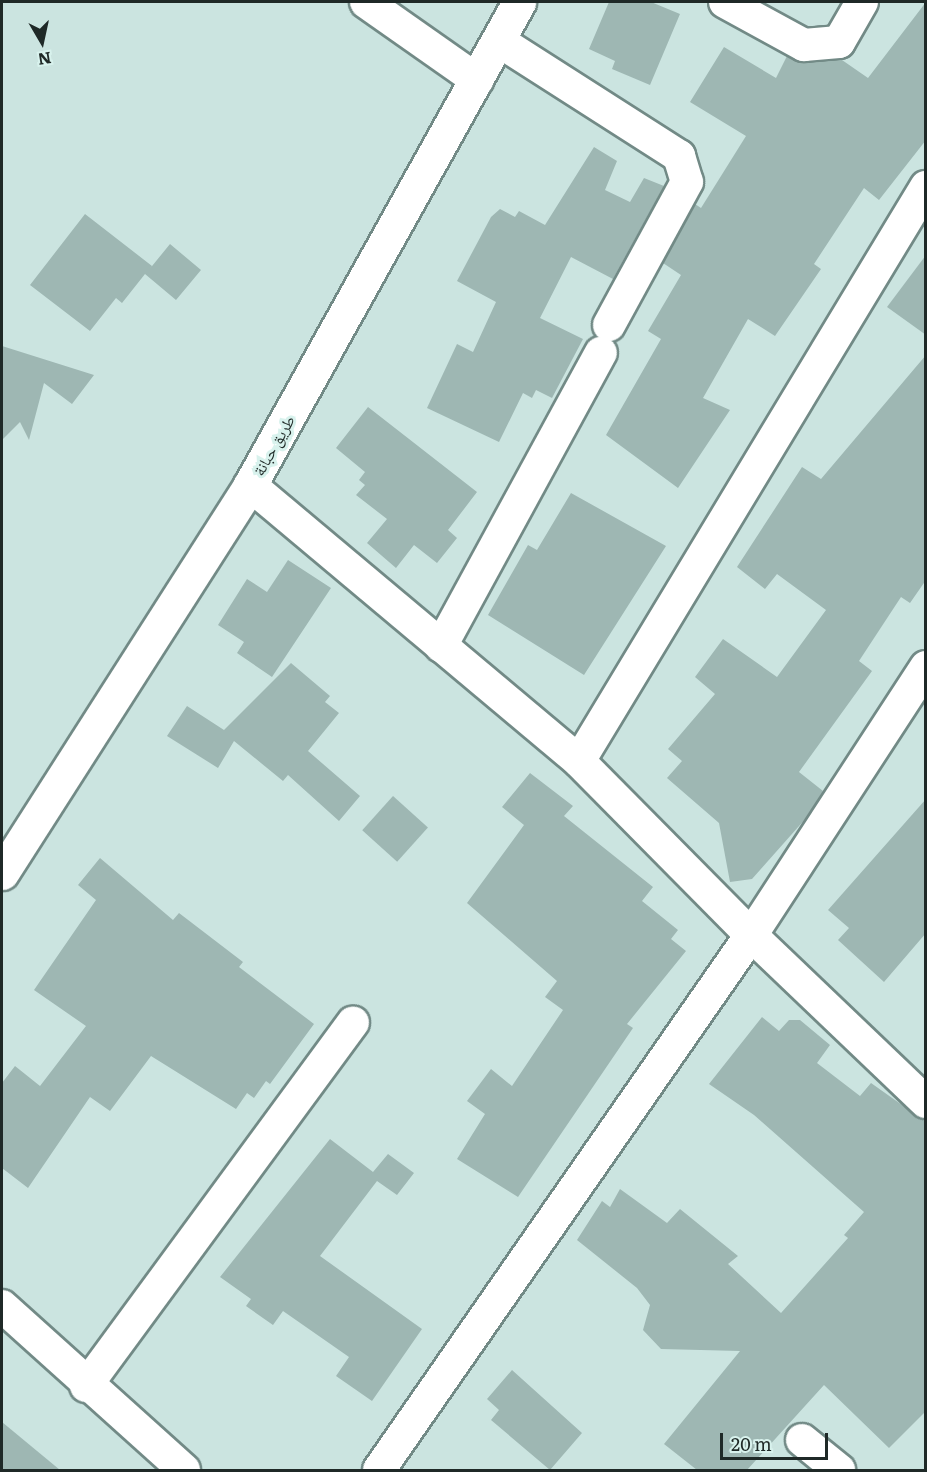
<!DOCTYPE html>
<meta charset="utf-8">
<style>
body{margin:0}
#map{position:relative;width:927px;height:1472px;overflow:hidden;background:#cbe4e0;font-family:Literata,"Noto Naskh Arabic",serif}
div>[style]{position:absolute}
.building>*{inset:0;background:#9eb7b3;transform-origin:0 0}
.roads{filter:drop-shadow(2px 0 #728a86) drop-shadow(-2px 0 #728a86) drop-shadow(0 2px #728a86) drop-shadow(0 -2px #728a86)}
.street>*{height:32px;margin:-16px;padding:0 16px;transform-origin:16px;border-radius:16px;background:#fff}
.secondary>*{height:33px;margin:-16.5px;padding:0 16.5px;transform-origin:16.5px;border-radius:16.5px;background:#fff}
span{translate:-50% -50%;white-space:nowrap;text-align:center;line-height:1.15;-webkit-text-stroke:6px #d8f2ed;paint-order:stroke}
.street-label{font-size:16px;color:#1f2927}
.frame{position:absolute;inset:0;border:3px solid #1f2927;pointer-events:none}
.north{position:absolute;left:12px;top:12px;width:60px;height:60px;-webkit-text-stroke:4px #d8f2ed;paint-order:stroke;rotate:171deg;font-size:16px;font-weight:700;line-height:24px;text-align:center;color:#1f2927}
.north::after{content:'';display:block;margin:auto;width:21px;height:27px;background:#1f2927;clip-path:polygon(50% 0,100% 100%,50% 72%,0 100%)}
.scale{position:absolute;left:720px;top:1433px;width:108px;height:27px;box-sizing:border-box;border:3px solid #1f2927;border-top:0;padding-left:8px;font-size:18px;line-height:21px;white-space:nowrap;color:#1f2927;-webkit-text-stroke:4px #d8f2ed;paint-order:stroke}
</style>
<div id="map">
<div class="building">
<i style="clip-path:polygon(609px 2px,651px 2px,680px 14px,650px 85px,612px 69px,615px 61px,589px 49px)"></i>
<i style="clip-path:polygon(926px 2px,926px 140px,879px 200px,864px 188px,814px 264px,821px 269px,775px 336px,748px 319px,703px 398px,730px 410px,678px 488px,606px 435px,661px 339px,648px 331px,681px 275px,663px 263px,695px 204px,701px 208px,746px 136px,690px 102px,724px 47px,776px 78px,787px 56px,806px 63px,842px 60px,868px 78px)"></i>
<i style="clip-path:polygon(594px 147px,617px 161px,605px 190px,630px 202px,644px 178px,664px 186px,613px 279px,571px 257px,540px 318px,583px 339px,552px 398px,536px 390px,532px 398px,523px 393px,499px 442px,427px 408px,457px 344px,473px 352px,496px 302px,457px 281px,491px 217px,500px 209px,515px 217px,519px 211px,545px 225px)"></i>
<i style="clip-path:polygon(85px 214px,152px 266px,148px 271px,170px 244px,201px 270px,176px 300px,145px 274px,122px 303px,116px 298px,90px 331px,30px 285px)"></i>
<i style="clip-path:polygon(926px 255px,926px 335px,887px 307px)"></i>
<i style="clip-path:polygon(2px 346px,94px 375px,72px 404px,44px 383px,29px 440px,20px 422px,2px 440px)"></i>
<i style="clip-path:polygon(926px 355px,926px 580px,910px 603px,901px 597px,859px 661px,872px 671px,799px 772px,823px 791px,807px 817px,752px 879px,730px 882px,719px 823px,667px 778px,682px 761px,668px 749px,715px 694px,695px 677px,723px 639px,777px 677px,826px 610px,777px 574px,765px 589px,737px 567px,802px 467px,821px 479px)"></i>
<i style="clip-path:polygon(368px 407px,477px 492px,448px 530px,457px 538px,437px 563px,414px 545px,396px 568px,367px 543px,387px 519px,356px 495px,365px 485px,359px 480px,365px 472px,336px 448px)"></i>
<i style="clip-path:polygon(571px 493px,666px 546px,584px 675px,488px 615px,528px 545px,537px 550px)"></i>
<i style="clip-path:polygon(288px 560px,331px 588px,272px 677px,237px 653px,244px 642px,218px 625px,247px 579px,267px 592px)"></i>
<i style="clip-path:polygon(291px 663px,330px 696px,325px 702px,339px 713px,308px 751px,360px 796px,339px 821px,288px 775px,283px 781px,234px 741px,218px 768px,167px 736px,187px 706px,224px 730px)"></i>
<i style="clip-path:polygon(530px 773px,573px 806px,564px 816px,653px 887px,642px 901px,678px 930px,671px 939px,686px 951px,627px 1024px,633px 1028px,518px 1197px,457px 1159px,485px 1114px,467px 1101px,491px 1069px,512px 1086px,563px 1010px,545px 997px,557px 981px,467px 903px,524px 825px,502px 807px)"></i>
<i style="left:393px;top:796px;width:47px;height:46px;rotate:42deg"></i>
<i style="clip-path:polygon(926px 799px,926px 933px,884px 982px,838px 940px,849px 928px,828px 910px)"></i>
<i style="clip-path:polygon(100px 858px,173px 920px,179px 913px,243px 962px,239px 967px,314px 1024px,270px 1084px,266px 1081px,254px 1098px,247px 1093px,236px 1109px,151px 1056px,110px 1111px,90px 1097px,28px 1188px,2px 1168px,2px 1083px,15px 1066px,40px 1086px,86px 1026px,34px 990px,96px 900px,78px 885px)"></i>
<i style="clip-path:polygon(762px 1017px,779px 1031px,789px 1020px,800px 1020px,830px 1045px,817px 1063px,860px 1096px,871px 1083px,926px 1122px,926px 1411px,889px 1448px,824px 1385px,747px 1470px,697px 1470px,664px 1444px,740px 1351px,661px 1349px,643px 1330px,650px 1305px,637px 1288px,577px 1240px,602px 1201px,610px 1207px,620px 1189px,667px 1223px,680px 1209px,738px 1256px,728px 1264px,781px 1313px,848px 1238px,844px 1235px,864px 1212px,754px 1115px,709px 1084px)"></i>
<i style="clip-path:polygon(330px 1139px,373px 1172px,388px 1154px,414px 1173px,397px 1195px,377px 1181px,320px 1256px,422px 1329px,372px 1401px,336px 1376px,349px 1357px,283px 1311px,273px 1325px,246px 1306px,251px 1299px,220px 1277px)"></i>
<i style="clip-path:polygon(512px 1370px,582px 1433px,550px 1470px,491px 1420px,499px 1410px,487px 1399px)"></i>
<i style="clip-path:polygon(2px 1422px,60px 1470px,2px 1470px)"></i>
</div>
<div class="roads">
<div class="street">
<i style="left:366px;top:2px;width:136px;rotate:35.1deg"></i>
<i style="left:725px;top:2px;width:90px;rotate:28.6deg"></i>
<i style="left:804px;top:45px;width:35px;rotate:-5deg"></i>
<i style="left:839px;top:42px;width:46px;rotate:-60.1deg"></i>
<i style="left:499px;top:41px;width:214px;rotate:32.6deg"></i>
<i style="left:679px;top:156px;width:27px;rotate:73deg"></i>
<i style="left:687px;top:182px;width:163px;rotate:118.6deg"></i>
<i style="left:250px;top:485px;width:429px;rotate:40deg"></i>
<i style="left:579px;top:761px;width:671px;rotate:-58.85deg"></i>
<i style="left:441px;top:646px;width:334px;rotate:-61.4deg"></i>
<i style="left:926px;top:667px;width:320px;rotate:123.1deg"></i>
<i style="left:751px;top:935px;width:242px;rotate:43.7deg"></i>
<i style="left:2px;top:1306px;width:245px;rotate:42deg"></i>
<i style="left:86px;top:1386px;width:451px;rotate:-53.7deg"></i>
<i style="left:802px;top:1440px;width:48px;rotate:39deg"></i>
<i style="left:379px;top:1470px;width:652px;rotate:-55.19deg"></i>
<i style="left:751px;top:935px;width:245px;rotate:-134.7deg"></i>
</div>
<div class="secondary">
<i style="left:2px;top:873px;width:460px;rotate:-57.4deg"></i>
<i style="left:250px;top:485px;width:553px;rotate:-60.88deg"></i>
</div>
</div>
<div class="street-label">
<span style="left:273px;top:445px;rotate:-60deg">طريق حبانة</span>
</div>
<div class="frame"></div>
<div class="north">N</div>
<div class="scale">20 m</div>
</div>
